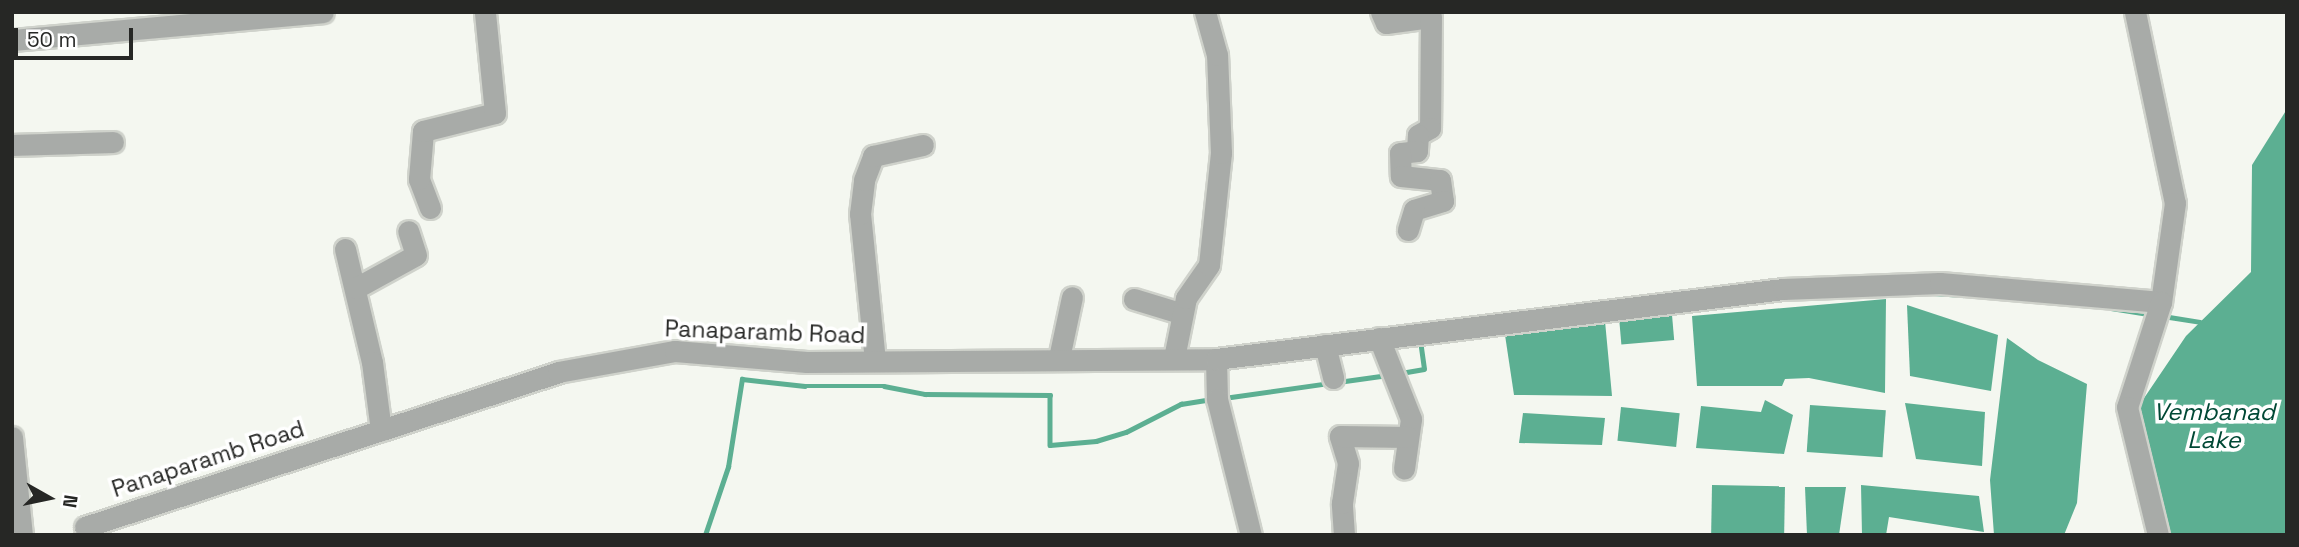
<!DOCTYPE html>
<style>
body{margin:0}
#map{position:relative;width:2299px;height:547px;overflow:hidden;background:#f4f7f0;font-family:"Space Grotesk",sans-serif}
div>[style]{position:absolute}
.water>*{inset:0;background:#5caf92;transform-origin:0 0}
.stream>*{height:4.5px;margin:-2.25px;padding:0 2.25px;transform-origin:2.25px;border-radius:2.25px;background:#5caf92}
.roads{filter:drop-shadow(2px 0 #cfd2cb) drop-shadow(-2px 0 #cfd2cb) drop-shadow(0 2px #cfd2cb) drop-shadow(0 -2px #cfd2cb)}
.minor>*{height:21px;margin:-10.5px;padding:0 10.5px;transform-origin:10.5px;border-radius:10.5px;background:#a8aba8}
span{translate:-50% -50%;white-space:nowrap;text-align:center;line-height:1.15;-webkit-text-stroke:7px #fff;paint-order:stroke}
.street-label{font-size:23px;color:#262725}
.water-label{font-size:24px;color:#004835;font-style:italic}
.frame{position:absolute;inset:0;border:14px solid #262725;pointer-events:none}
.north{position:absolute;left:14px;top:463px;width:70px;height:70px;-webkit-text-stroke:5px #fff;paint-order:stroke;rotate:99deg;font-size:19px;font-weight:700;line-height:28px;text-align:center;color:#262725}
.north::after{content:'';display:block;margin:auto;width:24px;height:32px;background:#262725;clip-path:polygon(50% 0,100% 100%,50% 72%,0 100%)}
.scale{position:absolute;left:14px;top:28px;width:119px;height:32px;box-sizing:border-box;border:4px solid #262725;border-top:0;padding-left:9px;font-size:21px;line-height:24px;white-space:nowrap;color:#262725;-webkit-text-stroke:5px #fff;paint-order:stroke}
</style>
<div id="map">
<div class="water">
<i style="clip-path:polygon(2287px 109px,2287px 535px,2170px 535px,2154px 497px,2136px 410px,2186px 336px,2251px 272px,2252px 165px)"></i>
<i style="clip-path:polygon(1886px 299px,1885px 393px,1809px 378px,1785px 379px,1782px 386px,1697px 386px,1692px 316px)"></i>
<i style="clip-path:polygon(1907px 305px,1998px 335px,1991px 391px,1910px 376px)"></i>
<i style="left:1672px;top:315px;width:25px;height:53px;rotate:85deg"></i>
<i style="clip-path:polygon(1605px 321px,1612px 396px,1514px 395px,1505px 335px)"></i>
<i style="clip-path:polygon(2007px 338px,2038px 360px,2087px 384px,2077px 503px,2064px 535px,1994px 535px,1990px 480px)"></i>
<i style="clip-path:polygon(1765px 400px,1793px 415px,1784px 454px,1696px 448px,1701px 406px,1761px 412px)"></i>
<i style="clip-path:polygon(1905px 403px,1985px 412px,1982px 466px,1916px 459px)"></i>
<i style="left:1810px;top:405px;width:76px;height:47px;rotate:4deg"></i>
<i style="left:1621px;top:407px;width:59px;height:34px;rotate:6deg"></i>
<i style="clip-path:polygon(1523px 413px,1605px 418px,1602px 445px,1519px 443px)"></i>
<i style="left:1712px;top:485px;width:73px;height:50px;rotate:1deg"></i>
<i style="clip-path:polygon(1861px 485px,1979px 496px,1984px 532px,1889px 517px,1886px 535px,1862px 535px)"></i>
<i style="clip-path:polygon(1805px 487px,1846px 487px,1839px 535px,1807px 535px)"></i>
</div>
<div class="stream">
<i style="left:1933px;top:293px;width:30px;rotate:4deg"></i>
<i style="left:2111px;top:308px;width:39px;rotate:9deg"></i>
<i style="left:2163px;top:316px;width:37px;rotate:9deg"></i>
<i style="left:1401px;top:373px;width:23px;rotate:-10deg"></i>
<i style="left:1424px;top:369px;width:30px;rotate:-98deg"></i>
<i style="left:1338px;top:382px;width:50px;rotate:-8deg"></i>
<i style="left:1224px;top:398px;width:107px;rotate:-8.1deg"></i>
<i style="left:705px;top:535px;width:72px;rotate:-71.3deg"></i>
<i style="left:728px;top:467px;width:89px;rotate:-81deg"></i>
<i style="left:742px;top:379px;width:63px;rotate:6.3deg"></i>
<i style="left:805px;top:386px;width:79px"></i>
<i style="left:884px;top:386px;width:42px;rotate:11deg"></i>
<i style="left:925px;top:394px;width:125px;rotate:0.5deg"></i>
<i style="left:1050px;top:395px;width:50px;rotate:90deg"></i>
<i style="left:1050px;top:445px;width:46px;rotate:-5deg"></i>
<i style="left:1096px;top:441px;width:31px;rotate:-17deg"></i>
<i style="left:1126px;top:432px;width:62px;rotate:-27deg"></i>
<i style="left:1181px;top:404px;width:31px;rotate:-9deg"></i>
</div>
<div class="roads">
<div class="minor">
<i style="left:1381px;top:12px;width:12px;rotate:66deg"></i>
<i style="left:1386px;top:23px;width:45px;rotate:-7.6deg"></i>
<i style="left:1431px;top:17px;width:111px;rotate:90.5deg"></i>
<i style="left:1430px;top:128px;width:14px;rotate:150deg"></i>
<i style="left:1418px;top:135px;width:16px;rotate:94deg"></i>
<i style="left:1417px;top:151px;width:17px;rotate:173deg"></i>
<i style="left:1400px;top:153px;width:23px;rotate:88deg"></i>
<i style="left:1401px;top:176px;width:39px;rotate:6deg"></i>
<i style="left:1440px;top:180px;width:21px;rotate:82deg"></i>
<i style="left:1443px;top:201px;width:30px;rotate:163deg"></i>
<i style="left:1414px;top:210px;width:21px;rotate:107deg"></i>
<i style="left:2135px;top:12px;width:195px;rotate:78.2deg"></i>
<i style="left:2175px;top:203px;width:100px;rotate:98deg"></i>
<i style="left:12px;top:40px;width:312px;rotate:-5.1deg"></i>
<i style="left:12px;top:145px;width:101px;rotate:-1.7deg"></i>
<i style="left:430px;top:208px;width:31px;rotate:-111deg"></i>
<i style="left:419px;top:179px;width:48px;rotate:-85.2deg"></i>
<i style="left:423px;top:131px;width:74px;rotate:-14deg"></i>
<i style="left:495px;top:113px;width:101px;rotate:-95.7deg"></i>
<i style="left:345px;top:249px;width:116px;rotate:76.6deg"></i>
<i style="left:372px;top:362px;width:69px;rotate:82.5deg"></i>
<i style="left:356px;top:288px;width:68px;rotate:-28.8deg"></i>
<i style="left:416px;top:255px;width:25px;rotate:-108deg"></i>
<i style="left:1134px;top:299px;width:48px;rotate:16.9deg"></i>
<i style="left:1379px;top:338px;width:87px;rotate:68.4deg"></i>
<i style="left:1411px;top:419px;width:50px;rotate:98deg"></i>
<i style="left:1325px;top:345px;width:34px;rotate:76deg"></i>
<i style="left:1059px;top:358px;width:62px;rotate:-78deg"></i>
<i style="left:1174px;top:358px;width:61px;rotate:-78.7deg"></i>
<i style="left:1186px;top:298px;width:40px;rotate:-55.1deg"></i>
<i style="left:1209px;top:265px;width:113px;rotate:-83.9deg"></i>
<i style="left:1221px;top:153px;width:98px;rotate:-92.3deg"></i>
<i style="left:1217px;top:55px;width:45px;rotate:-105.6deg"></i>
<i style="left:1216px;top:359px;width:40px;rotate:88.6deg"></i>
<i style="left:1217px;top:399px;width:140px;rotate:76deg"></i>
<i style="left:875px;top:361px;width:148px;rotate:-95.8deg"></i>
<i style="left:860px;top:214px;width:34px;rotate:-83deg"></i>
<i style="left:864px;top:180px;width:26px;rotate:-69deg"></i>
<i style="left:873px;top:156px;width:51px;rotate:-12.4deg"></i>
<i style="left:12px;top:437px;width:99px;rotate:84.2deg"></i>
<i style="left:85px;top:527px;width:498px;rotate:-18.1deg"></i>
<i style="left:558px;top:372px;width:119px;rotate:-10.2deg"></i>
<i style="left:675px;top:351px;width:132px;rotate:4.8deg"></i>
<i style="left:807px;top:362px;width:409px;rotate:-0.4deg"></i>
<i style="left:1216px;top:359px;width:571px;rotate:-7.04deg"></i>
<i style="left:1783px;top:289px;width:157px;rotate:-2.2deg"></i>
<i style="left:1940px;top:283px;width:222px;rotate:4.9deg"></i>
<i style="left:2161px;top:302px;width:110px;rotate:107.9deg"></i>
<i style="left:2127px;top:407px;width:132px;rotate:76.4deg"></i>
<i style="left:1344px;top:535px;width:32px;rotate:-94deg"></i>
<i style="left:1342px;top:503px;width:40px;rotate:-81.5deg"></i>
<i style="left:1348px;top:463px;width:28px;rotate:-107deg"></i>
<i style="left:1340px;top:436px;width:68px;rotate:0.8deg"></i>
</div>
</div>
<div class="street-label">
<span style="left:765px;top:332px;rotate:2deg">Panaparamb Road</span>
<span style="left:208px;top:459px;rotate:-18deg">Panaparamb Road</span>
</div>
<div class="water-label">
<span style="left:2214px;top:426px">Vembanad<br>Lake</span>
</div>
<div class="frame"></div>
<div class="north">N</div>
<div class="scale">50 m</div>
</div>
